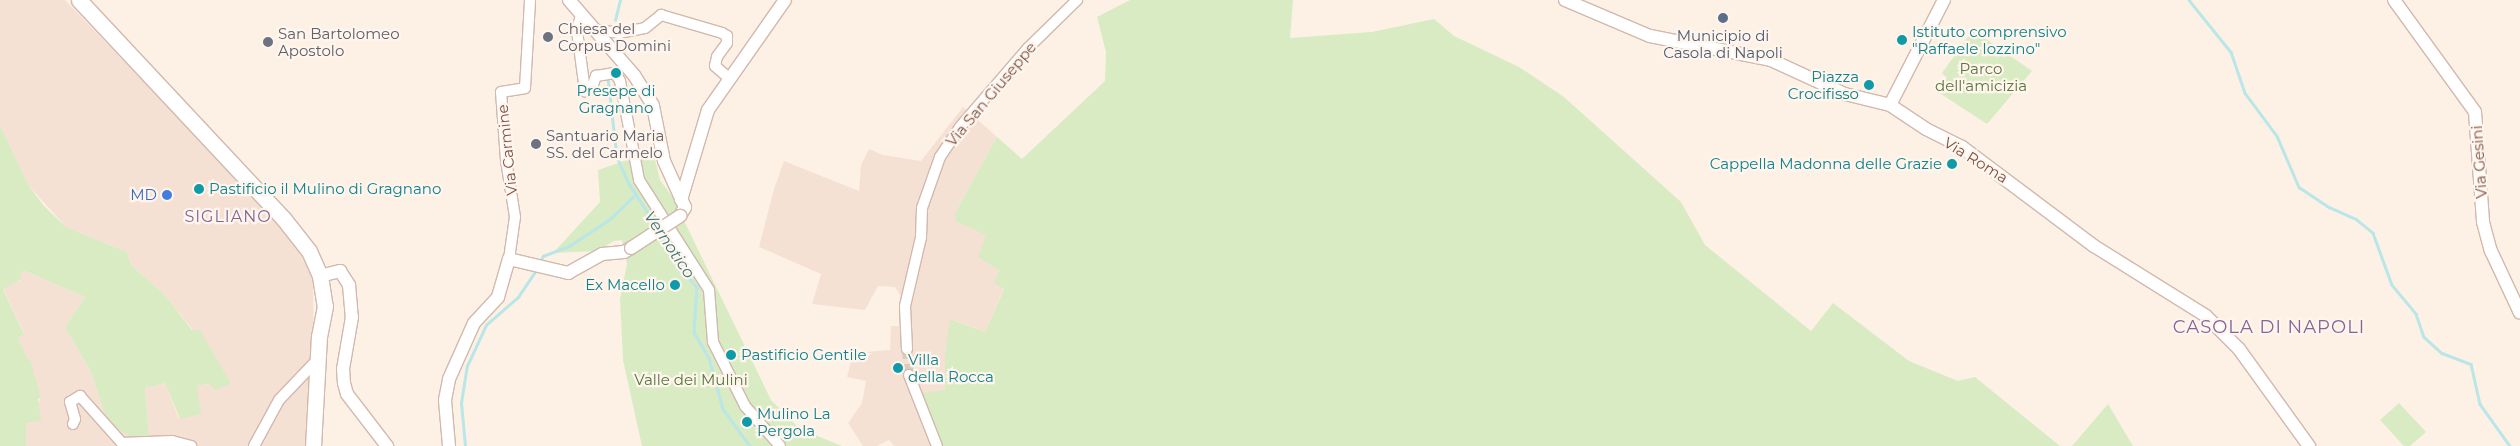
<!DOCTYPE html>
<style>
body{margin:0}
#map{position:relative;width:2520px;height:446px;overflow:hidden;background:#fdf1e5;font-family:Montserrat,sans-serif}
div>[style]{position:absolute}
.residential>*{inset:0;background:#f5e1d3}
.green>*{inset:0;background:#d8ebc3}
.stream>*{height:2.5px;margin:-1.25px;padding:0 1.25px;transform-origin:1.25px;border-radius:1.25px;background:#b9e6e7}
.minor-tunnel>*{height:10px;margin-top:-5px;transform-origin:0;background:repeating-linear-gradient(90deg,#dccabe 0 10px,transparent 0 15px)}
.roads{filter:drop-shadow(1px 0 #d1b9ad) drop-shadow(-1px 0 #d1b9ad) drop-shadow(0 1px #d1b9ad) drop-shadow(0 -1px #d1b9ad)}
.minor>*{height:10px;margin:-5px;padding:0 5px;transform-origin:5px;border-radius:5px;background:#fff}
.tertiary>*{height:12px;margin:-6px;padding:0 6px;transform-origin:6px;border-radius:6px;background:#fff}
.secondary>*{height:15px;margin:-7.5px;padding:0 7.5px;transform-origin:7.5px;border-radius:7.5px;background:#fff}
.bridges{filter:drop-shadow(1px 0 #d1b9ad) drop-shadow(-1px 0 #d1b9ad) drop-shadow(0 1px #d1b9ad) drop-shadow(0 -1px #d1b9ad)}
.tertiary-bridge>*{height:12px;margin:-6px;padding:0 6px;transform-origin:6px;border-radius:6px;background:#fff}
.dots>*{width:14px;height:14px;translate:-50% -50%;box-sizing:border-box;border:2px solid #fff5ec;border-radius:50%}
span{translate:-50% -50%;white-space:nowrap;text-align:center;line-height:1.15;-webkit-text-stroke:4.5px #fff5ec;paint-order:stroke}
.worship-label{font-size:15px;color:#5b616d}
.left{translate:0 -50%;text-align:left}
.culture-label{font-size:15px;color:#0d838f}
.right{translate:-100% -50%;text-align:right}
.service-label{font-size:15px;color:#4e5e75}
.park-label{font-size:15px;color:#56773e}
.street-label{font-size:15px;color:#775449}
.shop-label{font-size:15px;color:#366cbe}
.neighbourhood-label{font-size:16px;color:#82659a;letter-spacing:1px}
.water-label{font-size:16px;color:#3c797c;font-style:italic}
.quarter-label{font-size:18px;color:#82659a;letter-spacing:1px}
</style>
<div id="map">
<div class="residential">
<i style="clip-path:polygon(0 0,65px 0,283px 227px,306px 264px,313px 282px,314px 366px,309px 446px,26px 446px,26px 422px,41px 398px,18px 338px,24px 333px,3px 288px,21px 280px,20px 273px,25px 271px,85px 297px,65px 327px,91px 372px,104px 412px,149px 436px,145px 388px,165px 383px,179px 419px,197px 386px,209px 384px,193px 330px,165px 295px,131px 265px,127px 252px,66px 227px,29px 186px,0 125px)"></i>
<i style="clip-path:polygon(963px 107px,997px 137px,956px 211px,986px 235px,1004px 288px,985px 332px,951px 319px,945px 353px,945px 391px,920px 394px,943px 446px,894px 446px,889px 440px,877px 446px,863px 446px,848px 423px,862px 403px,866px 381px,847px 377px,853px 353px,890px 350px,891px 326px,902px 326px,900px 295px,895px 287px,878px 286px,865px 310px,812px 304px,821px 274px,759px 247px,774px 189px,784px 161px,859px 191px,861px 165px,869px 149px,883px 155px,921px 161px)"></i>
</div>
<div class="green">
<i style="clip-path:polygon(1130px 0,1293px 0,1290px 38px,1372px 32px,1434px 19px,1454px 36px,1519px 67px,1564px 97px,1681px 202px,1705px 245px,1811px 331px,1833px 303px,1909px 361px,1958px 381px,1975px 377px,2060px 446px,943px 446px,920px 393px,945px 390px,945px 353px,950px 319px,985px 332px,1004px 289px,994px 283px,999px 270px,978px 257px,986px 235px,955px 221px,956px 211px,997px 137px,1022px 159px,1105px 81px,1106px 52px,1097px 17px)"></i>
<i style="clip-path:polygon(1973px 30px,2032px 71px,1987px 124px,1938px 92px,1947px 78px,1942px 73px)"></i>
<i style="clip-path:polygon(0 125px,29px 186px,44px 206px,66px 227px,127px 252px,131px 265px,165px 295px,192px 330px,200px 330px,231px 384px,215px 390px,209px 384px,197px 386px,201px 414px,180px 419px,165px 383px,145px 388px,149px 436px,130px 437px,117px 428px,104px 412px,91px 372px,65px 327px,85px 297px,25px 271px,20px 273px,22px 279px,3px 289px,24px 334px,18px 338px,27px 358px,30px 359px,41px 398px,38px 399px,41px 420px,26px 423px,26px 446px,0 446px)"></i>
<i style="clip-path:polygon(653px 151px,660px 180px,673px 198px,771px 400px,800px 429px,842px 446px,642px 446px,623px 360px,620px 299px,627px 264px,622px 240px,614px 241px,597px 251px,553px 253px,600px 202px,598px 170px)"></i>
<i style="clip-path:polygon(2399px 403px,2426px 432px,2410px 446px,2404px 446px,2380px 420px)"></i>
<i style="clip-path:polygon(2108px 404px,2133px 446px,2072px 446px)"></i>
</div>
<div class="stream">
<i style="left:2189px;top:0;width:67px;rotate:51.1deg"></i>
<i style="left:2231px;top:52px;width:43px;rotate:71.1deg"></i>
<i style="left:2245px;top:93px;width:54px;rotate:53.3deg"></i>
<i style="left:2277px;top:136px;width:56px;rotate:66.7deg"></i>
<i style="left:2299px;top:187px;width:36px;rotate:34deg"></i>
<i style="left:2329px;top:207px;width:30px;rotate:24deg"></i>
<i style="left:2356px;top:219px;width:22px;rotate:39deg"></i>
<i style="left:2373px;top:233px;width:55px;rotate:69.9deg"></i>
<i style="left:2392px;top:285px;width:38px;rotate:50deg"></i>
<i style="left:2416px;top:314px;width:24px;rotate:71deg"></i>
<i style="left:2424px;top:337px;width:24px;rotate:42deg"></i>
<i style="left:2442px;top:353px;width:31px;rotate:21deg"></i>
<i style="left:2471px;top:364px;width:41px;rotate:77.3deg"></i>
<i style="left:2480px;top:404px;width:52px;rotate:54.5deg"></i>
<i style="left:615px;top:20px;width:21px;rotate:-76deg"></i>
<i style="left:608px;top:77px;width:81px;rotate:83.6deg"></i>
<i style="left:617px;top:157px;width:27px;rotate:66deg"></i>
<i style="left:628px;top:182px;width:54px;rotate:57.2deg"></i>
<i style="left:661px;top:234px;width:47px;rotate:59deg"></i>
<i style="left:685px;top:274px;width:18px;rotate:47deg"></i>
<i style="left:697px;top:287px;width:45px;rotate:93.8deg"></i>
<i style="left:694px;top:332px;width:30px;rotate:60deg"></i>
<i style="left:709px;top:358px;width:53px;rotate:74.6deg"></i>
<i style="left:723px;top:409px;width:46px;rotate:53.9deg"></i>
<i style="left:539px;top:263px;width:8px;rotate:-60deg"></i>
<i style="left:543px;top:256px;width:28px;rotate:-21deg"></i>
<i style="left:569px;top:246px;width:49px;rotate:-33.4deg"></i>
<i style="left:610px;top:219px;width:36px;rotate:-44deg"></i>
<i style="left:465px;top:446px;width:43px;rotate:-95.3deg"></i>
<i style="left:461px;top:403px;width:37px;rotate:-81deg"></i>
<i style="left:467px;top:366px;width:45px;rotate:-65.1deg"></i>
<i style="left:486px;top:325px;width:43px;rotate:-41.2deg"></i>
<i style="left:518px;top:297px;width:32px;rotate:-56deg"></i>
</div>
<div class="minor-tunnel">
<i style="left:907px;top:349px;width:26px;rotate:86deg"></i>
</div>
<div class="roads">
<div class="minor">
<i style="left:581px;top:15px;width:16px;rotate:104deg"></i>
<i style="left:577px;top:31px;width:61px;rotate:82.4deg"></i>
<i style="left:585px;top:91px;width:8px;rotate:-23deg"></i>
<i style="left:592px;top:88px;width:13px;rotate:-72deg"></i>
<i style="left:596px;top:76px;width:19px;rotate:-9deg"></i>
<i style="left:615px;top:73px;width:9px;rotate:58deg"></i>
<i style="left:620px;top:81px;width:101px;rotate:79.1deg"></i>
<i style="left:639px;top:180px;width:130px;rotate:57.5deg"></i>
<i style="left:709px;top:290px;width:52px;rotate:85.6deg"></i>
<i style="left:713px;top:342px;width:72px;rotate:63.4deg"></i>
<i style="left:745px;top:406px;width:53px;rotate:48.8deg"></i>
<i style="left:596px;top:30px;width:23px;rotate:7deg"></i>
<i style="left:619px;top:33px;width:26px;rotate:-11deg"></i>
<i style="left:645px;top:28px;width:21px;rotate:-39deg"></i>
<i style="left:661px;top:15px;width:64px;rotate:16.4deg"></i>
<i style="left:722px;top:33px;width:6px;rotate:31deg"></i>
<i style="left:727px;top:36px;width:7px;rotate:90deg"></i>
<i style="left:727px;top:43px;width:17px;rotate:126deg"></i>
<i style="left:717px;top:57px;width:9px;rotate:103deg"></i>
<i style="left:715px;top:66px;width:20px;rotate:41deg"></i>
<i style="left:509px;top:259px;width:42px;rotate:-81.9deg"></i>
<i style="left:515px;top:217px;width:58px;rotate:-99deg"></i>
<i style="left:506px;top:160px;width:68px;rotate:-94.2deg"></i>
<i style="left:501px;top:92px;width:24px;rotate:-9deg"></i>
<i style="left:525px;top:88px;width:88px;rotate:-86.7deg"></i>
<i style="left:907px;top:349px;width:43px;rotate:-92.7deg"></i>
<i style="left:905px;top:306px;width:71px;rotate:-76.9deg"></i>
<i style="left:921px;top:237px;width:29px;rotate:-88deg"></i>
<i style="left:922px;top:208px;width:54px;rotate:-70.6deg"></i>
<i style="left:940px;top:157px;width:36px;rotate:-56deg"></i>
<i style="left:960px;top:127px;width:104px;rotate:-49.3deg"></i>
<i style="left:1028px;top:48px;width:69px;rotate:-44.4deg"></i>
<i style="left:909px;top:375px;width:76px;rotate:68.5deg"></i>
<i style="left:73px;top:424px;width:5px;rotate:-68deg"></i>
<i style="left:75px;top:419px;width:18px;rotate:-106deg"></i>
<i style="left:70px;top:402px;width:12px;rotate:-31deg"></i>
<i style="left:80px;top:396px;width:63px;rotate:48.2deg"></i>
<i style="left:122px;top:443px;width:50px;rotate:-2.3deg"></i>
<i style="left:172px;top:441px;width:20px;rotate:15deg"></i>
<i style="left:254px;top:446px;width:52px;rotate:-61.5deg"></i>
<i style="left:279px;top:400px;width:57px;rotate:-46.4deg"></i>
</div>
<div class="tertiary">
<i style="left:569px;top:0;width:99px;rotate:49.1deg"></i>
<i style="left:634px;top:75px;width:36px;rotate:58deg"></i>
<i style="left:653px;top:106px;width:56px;rotate:78.7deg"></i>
<i style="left:664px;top:161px;width:51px;rotate:65.5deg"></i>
<i style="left:685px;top:207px;width:10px;rotate:119deg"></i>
<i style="left:1565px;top:0;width:92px;rotate:23deg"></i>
<i style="left:1650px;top:36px;width:123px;rotate:11.2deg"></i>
<i style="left:1771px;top:60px;width:81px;rotate:24.7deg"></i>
<i style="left:1845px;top:94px;width:46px;rotate:13.7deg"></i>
<i style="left:1890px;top:105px;width:43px;rotate:33.7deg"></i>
<i style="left:1926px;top:129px;width:40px;rotate:26.6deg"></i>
<i style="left:1962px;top:147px;width:165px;rotate:36.9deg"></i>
<i style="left:2094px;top:246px;width:132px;rotate:32deg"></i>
<i style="left:2206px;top:316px;width:47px;rotate:45deg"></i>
<i style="left:2239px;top:349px;width:120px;rotate:54.2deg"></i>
<i style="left:2394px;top:0;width:138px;rotate:54.1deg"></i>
<i style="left:2475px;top:112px;width:110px;rotate:85.8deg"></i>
<i style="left:2483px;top:222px;width:30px;rotate:75deg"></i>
<i style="left:2491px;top:251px;width:68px;rotate:64.9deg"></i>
<i style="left:1890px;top:105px;width:118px;rotate:-62.8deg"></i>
<i style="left:681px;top:200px;width:94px;rotate:-73.3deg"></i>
<i style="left:708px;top:110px;width:134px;rotate:-55deg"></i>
<i style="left:320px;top:276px;width:21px;rotate:-14deg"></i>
<i style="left:340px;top:271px;width:17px;rotate:57deg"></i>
<i style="left:349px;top:285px;width:32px;rotate:85deg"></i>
<i style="left:352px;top:317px;width:53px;rotate:99.8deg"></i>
<i style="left:343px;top:369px;width:14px;rotate:86deg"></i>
<i style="left:344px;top:383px;width:11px;rotate:75deg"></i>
<i style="left:347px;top:394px;width:66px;rotate:52.4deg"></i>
<i style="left:449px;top:446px;width:46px;rotate:-95deg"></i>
<i style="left:445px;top:400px;width:21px;rotate:-79deg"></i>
<i style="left:449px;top:379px;width:61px;rotate:-65.9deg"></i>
<i style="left:474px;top:323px;width:35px;rotate:-47deg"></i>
<i style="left:498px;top:297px;width:40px;rotate:-74deg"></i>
<i style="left:509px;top:259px;width:61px;rotate:13.3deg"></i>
<i style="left:568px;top:273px;width:39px;rotate:-29deg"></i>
<i style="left:602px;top:254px;width:22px;rotate:-5deg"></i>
<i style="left:624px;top:252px;width:8px;rotate:-30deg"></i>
</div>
<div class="secondary">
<i style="left:79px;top:0;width:299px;rotate:46.9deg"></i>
<i style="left:283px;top:218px;width:42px;rotate:51.8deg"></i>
<i style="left:309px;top:251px;width:27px;rotate:66deg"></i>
<i style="left:320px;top:276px;width:30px;rotate:81deg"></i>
<i style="left:325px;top:306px;width:31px;rotate:101deg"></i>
<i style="left:319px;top:336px;width:110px;rotate:93.1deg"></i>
</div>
</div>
<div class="bridges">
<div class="tertiary-bridge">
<i style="left:631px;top:248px;width:59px;rotate:-33.1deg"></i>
</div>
</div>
<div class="dots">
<i style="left:1723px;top:18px;background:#5c6f8a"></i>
<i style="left:548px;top:37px;background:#6b7280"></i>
<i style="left:1902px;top:40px;background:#0f9aa8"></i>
<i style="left:268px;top:42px;background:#6b7280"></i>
<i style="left:616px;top:73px;background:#0f9aa8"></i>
<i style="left:1869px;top:85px;background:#0f9aa8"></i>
<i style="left:536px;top:144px;background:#6b7280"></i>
<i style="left:1952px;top:164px;background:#0f9aa8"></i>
<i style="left:199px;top:189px;background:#0f9aa8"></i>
<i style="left:167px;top:195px;background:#3f7fe0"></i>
<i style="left:675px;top:285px;background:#0f9aa8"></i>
<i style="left:731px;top:355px;background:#0f9aa8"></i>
<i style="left:898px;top:368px;background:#0f9aa8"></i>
<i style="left:747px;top:422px;background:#0f9aa8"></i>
</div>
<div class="worship-label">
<span class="left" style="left:558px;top:37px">Chiesa del<br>Corpus Domini</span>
<span class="left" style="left:278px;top:42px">San Bartolomeo<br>Apostolo</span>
<span class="left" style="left:546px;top:144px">Santuario Maria<br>SS. del Carmelo</span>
</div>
<div class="culture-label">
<span class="left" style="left:1912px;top:40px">Istituto comprensivo<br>"Raffaele Iozzino"</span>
<span class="right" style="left:1859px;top:85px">Piazza<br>Crocifisso</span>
<span style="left:616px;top:99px">Presepe di<br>Gragnano</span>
<span class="right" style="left:1942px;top:164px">Cappella Madonna delle Grazie</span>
<span class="left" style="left:209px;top:189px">Pastificio il Mulino di Gragnano</span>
<span class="right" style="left:665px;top:285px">Ex Macello</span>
<span class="left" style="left:741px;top:355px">Pastificio Gentile</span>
<span class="left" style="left:908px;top:368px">Villa<br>della Rocca</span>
<span class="left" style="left:757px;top:422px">Mulino La<br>Pergola</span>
</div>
<div class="service-label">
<span style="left:1723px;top:44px">Municipio di<br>Casola di Napoli</span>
</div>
<div class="park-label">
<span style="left:1981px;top:77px">Parco<br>dell'amicizia</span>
<span style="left:691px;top:380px">Valle dei Mulini</span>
</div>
<div class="street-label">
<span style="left:991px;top:94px;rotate:-50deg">Via San Giuseppe</span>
<span style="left:507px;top:150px;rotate:-96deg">Via Carmine</span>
<span style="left:1976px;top:160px;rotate:32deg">Via Roma</span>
<span style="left:2479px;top:162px;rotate:-94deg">Via Gesini</span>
</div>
<div class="shop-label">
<span class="right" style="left:157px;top:195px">MD</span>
</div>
<div class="neighbourhood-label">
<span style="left:228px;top:217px">SIGLIANO</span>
</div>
<div class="water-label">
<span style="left:669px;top:245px;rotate:56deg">Vernotico</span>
</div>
<div class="quarter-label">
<span style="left:2269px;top:327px">CASOLA DI NAPOLI</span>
</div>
</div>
